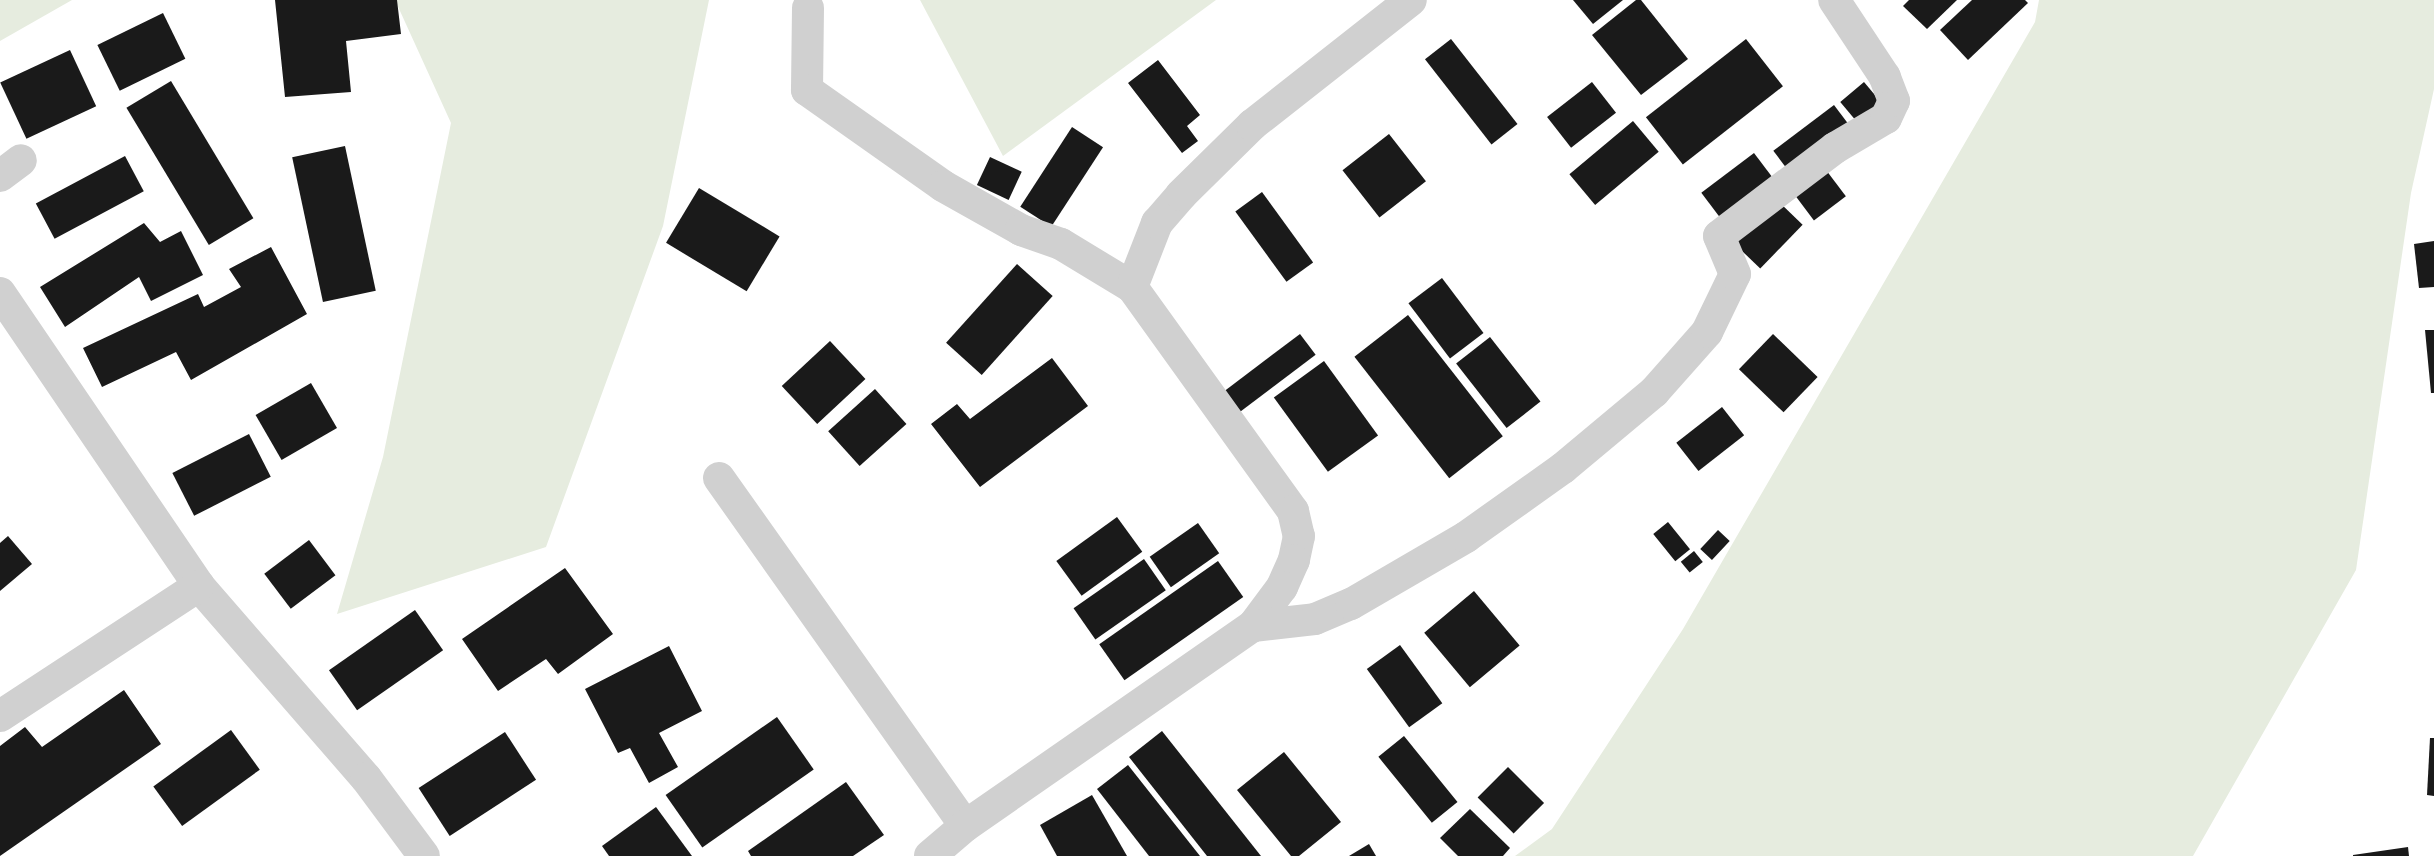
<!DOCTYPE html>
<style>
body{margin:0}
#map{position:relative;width:2434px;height:856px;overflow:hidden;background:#fff;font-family:Figtree,sans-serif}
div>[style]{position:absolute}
.green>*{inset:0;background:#e6ecdf}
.building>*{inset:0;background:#1a1a1a;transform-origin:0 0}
.street>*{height:32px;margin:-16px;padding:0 16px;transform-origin:16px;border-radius:16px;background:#d0d0d0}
span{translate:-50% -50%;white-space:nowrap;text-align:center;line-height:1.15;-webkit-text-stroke:6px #fff;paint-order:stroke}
</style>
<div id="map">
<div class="green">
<i style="clip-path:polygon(0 0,72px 0,0 41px)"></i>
<i style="clip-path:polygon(395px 0,709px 0,663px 226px,546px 547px,337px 614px,383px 457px,451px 123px)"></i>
<i style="clip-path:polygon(920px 0,1216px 0,1003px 156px)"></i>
<i style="clip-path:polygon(2039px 0,2434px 0,2434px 89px,2411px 193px,2356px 570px,2193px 856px,1515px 856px,1552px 829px,1683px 629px,2035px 22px)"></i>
</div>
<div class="building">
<i style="clip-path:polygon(275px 0,397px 0,401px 34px,346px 41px,351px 92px,285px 97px)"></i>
<i style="clip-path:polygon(1573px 0,1623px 0,1593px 24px)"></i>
<i style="clip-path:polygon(1636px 0,1641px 0,1688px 59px,1641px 95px,1592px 35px)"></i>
<i style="clip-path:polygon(1909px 0,1957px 0,1927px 29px,1903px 6px)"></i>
<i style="clip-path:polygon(1972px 0,2025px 0,2028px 3px,1968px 60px,1940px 30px)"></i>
<i style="left:163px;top:13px;width:51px;height:73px;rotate:64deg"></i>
<i style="left:1451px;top:39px;width:108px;height:33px;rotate:52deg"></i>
<i style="left:1746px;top:39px;width:60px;height:127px;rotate:52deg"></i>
<i style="left:70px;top:50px;width:62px;height:77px;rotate:65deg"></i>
<i style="clip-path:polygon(1158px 60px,1200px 115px,1187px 126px,1198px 141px,1182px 153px,1128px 83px)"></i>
<i style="left:171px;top:81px;width:160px;height:52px;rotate:59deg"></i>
<i style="left:1592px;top:82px;width:39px;height:57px;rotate:52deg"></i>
<i style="left:1864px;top:82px;width:31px;height:31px;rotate:50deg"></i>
<i style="left:1834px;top:105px;width:31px;height:76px;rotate:53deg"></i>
<i style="left:1633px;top:121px;width:40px;height:83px;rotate:50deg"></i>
<i style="left:1072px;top:127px;width:37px;height:95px;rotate:33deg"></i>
<i style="left:1389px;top:134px;width:60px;height:59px;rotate:52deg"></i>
<i style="left:345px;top:146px;width:148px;height:54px;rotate:78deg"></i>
<i style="left:1754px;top:153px;width:43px;height:66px;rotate:53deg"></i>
<i style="left:125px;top:156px;width:40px;height:101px;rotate:62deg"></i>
<i style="left:990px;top:157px;width:35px;height:31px;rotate:25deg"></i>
<i style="left:1823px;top:166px;width:38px;height:40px;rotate:53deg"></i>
<i style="left:699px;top:188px;width:94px;height:64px;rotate:31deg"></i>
<i style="left:1262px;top:192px;width:87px;height:33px;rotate:54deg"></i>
<i style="left:1776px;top:199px;width:37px;height:61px;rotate:44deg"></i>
<i style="clip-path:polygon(144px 223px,160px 242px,181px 231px,203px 275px,151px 301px,139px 277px,65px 327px,40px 287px)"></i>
<i style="clip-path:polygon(2434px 241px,2434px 287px,2419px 288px,2414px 244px)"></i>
<i style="clip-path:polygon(271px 247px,307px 314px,191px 380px,176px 352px,102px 387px,83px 348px,198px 294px,204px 307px,241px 287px,229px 269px)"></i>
<i style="left:1017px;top:264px;width:48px;height:106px;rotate:42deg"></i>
<i style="left:1442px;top:278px;width:69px;height:42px;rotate:53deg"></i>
<i style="left:1408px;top:315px;width:154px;height:68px;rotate:52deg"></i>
<i style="clip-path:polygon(2425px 330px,2434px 330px,2434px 393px,2431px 393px)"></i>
<i style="left:1300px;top:334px;width:26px;height:97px;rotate:53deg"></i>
<i style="left:1773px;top:334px;width:62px;height:49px;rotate:44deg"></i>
<i style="left:1490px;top:337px;width:82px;height:43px;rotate:52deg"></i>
<i style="left:830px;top:341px;width:52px;height:66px;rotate:47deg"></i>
<i style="clip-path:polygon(1052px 358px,1088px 406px,980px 487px,931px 424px,957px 404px,970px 419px)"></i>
<i style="left:1324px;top:361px;width:92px;height:62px;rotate:54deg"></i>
<i style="left:311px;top:383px;width:52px;height:64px;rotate:60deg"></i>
<i style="left:875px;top:389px;width:47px;height:63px;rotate:48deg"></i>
<i style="left:1722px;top:407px;width:36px;height:58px;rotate:52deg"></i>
<i style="left:249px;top:434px;width:48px;height:86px;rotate:63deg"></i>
<i style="left:1117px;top:517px;width:43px;height:75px;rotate:54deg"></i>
<i style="left:1668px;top:522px;width:35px;height:19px;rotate:51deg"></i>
<i style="left:1198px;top:523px;width:37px;height:59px;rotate:55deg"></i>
<i style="left:1718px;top:530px;width:16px;height:26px;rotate:43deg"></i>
<i style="clip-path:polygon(8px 536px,32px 564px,0 591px,0 543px)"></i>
<i style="left:309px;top:540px;width:44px;height:56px;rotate:53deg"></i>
<i style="left:1694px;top:551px;width:14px;height:17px;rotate:51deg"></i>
<i style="left:1144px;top:559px;width:38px;height:86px;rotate:55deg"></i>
<i style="left:1218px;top:561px;width:44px;height:145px;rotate:55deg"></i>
<i style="clip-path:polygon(565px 568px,613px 634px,558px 674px,546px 659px,498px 691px,462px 639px)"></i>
<i style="left:1474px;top:591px;width:71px;height:65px;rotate:50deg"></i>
<i style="left:415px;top:610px;width:49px;height:105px;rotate:55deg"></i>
<i style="left:1400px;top:645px;width:72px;height:41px;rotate:54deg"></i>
<i style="clip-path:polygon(669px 646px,702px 711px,659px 733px,678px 767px,649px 783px,630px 748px,618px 753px,585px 689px)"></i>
<i style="clip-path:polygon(124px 690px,161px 744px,0 856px,0 746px,25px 727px,42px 747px)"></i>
<i style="left:777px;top:717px;width:64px;height:136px;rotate:55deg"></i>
<i style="left:231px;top:730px;width:49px;height:96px;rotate:54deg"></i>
<i style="clip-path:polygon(1162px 731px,1261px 856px,1207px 856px,1129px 757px)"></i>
<i style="left:505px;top:732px;width:57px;height:103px;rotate:57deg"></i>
<i style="left:1404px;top:736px;width:85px;height:33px;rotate:51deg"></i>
<i style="clip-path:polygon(2430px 738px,2434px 738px,2434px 796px,2427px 795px)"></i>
<i style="clip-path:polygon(1284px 752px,1341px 822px,1299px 856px,1291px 856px,1237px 790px)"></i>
<i style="clip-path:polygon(1128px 765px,1200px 856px,1149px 856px,1097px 789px)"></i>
<i style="left:1508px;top:767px;width:51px;height:43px;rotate:45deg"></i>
<i style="clip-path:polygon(846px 782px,884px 835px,853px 856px,751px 856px,748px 851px)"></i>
<i style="clip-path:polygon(1092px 795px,1127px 856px,1057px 856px,1040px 825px)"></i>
<i style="clip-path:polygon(656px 807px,692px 856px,609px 856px,602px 846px)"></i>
<i style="clip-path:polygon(1470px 809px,1510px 848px,1503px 856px,1458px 856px,1440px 838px)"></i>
<i style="clip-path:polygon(1369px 844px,1376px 856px,1349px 856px)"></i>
<i style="clip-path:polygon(2408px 847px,2409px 856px,2353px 856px,2353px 855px)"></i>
</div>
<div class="street">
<i style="left:808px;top:8px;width:82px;rotate:90.7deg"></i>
<i style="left:807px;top:90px;width:166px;rotate:35.2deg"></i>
<i style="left:943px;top:186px;width:90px;rotate:29.4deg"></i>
<i style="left:1021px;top:230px;width:42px;rotate:19.3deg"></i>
<i style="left:1061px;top:244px;width:83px;rotate:31.2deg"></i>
<i style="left:1132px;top:287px;width:276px;rotate:54.3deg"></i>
<i style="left:1293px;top:511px;width:26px;rotate:77deg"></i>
<i style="left:1299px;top:536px;width:25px;rotate:102deg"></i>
<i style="left:1294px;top:560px;width:30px;rotate:114deg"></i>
<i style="left:1282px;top:587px;width:49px;rotate:126.6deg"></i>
<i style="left:0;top:176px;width:26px;rotate:-37deg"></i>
<i style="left:1132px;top:287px;width:69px;rotate:-68.7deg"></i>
<i style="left:1157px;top:223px;width:37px;rotate:-49deg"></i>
<i style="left:1181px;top:195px;width:100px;rotate:-44.6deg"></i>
<i style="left:1252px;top:125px;width:202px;rotate:-38.2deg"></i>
<i style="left:0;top:293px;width:354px;rotate:55.8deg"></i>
<i style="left:199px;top:586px;width:254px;rotate:49deg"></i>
<i style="left:366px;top:778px;width:97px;rotate:53.4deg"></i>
<i style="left:719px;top:478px;width:426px;rotate:54.7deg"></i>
<i style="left:0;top:716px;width:238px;rotate:-33.2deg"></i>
<i style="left:930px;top:856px;width:46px;rotate:-40.6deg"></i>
<i style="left:965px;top:826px;width:351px;rotate:-34.8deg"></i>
<i style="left:1253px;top:626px;width:62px;rotate:-6.4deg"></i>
<i style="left:1315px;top:619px;width:39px;rotate:-23deg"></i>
<i style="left:1351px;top:604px;width:133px;rotate:-30.2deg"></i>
<i style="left:1466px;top:537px;width:119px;rotate:-35.4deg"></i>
<i style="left:1563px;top:468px;width:119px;rotate:-39.9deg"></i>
<i style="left:1654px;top:392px;width:80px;rotate:-48.5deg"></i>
<i style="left:1707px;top:332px;width:64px;rotate:-64.2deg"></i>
<i style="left:1735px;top:274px;width:41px;rotate:-112.8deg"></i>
<i style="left:1719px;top:236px;width:146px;rotate:-37.2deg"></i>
<i style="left:1835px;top:148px;width:59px;rotate:-30.5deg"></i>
<i style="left:1886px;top:118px;width:19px;rotate:-65deg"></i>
<i style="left:1894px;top:101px;width:26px;rotate:-111deg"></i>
<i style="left:1885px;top:77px;width:92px;rotate:-123.5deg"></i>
</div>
</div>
